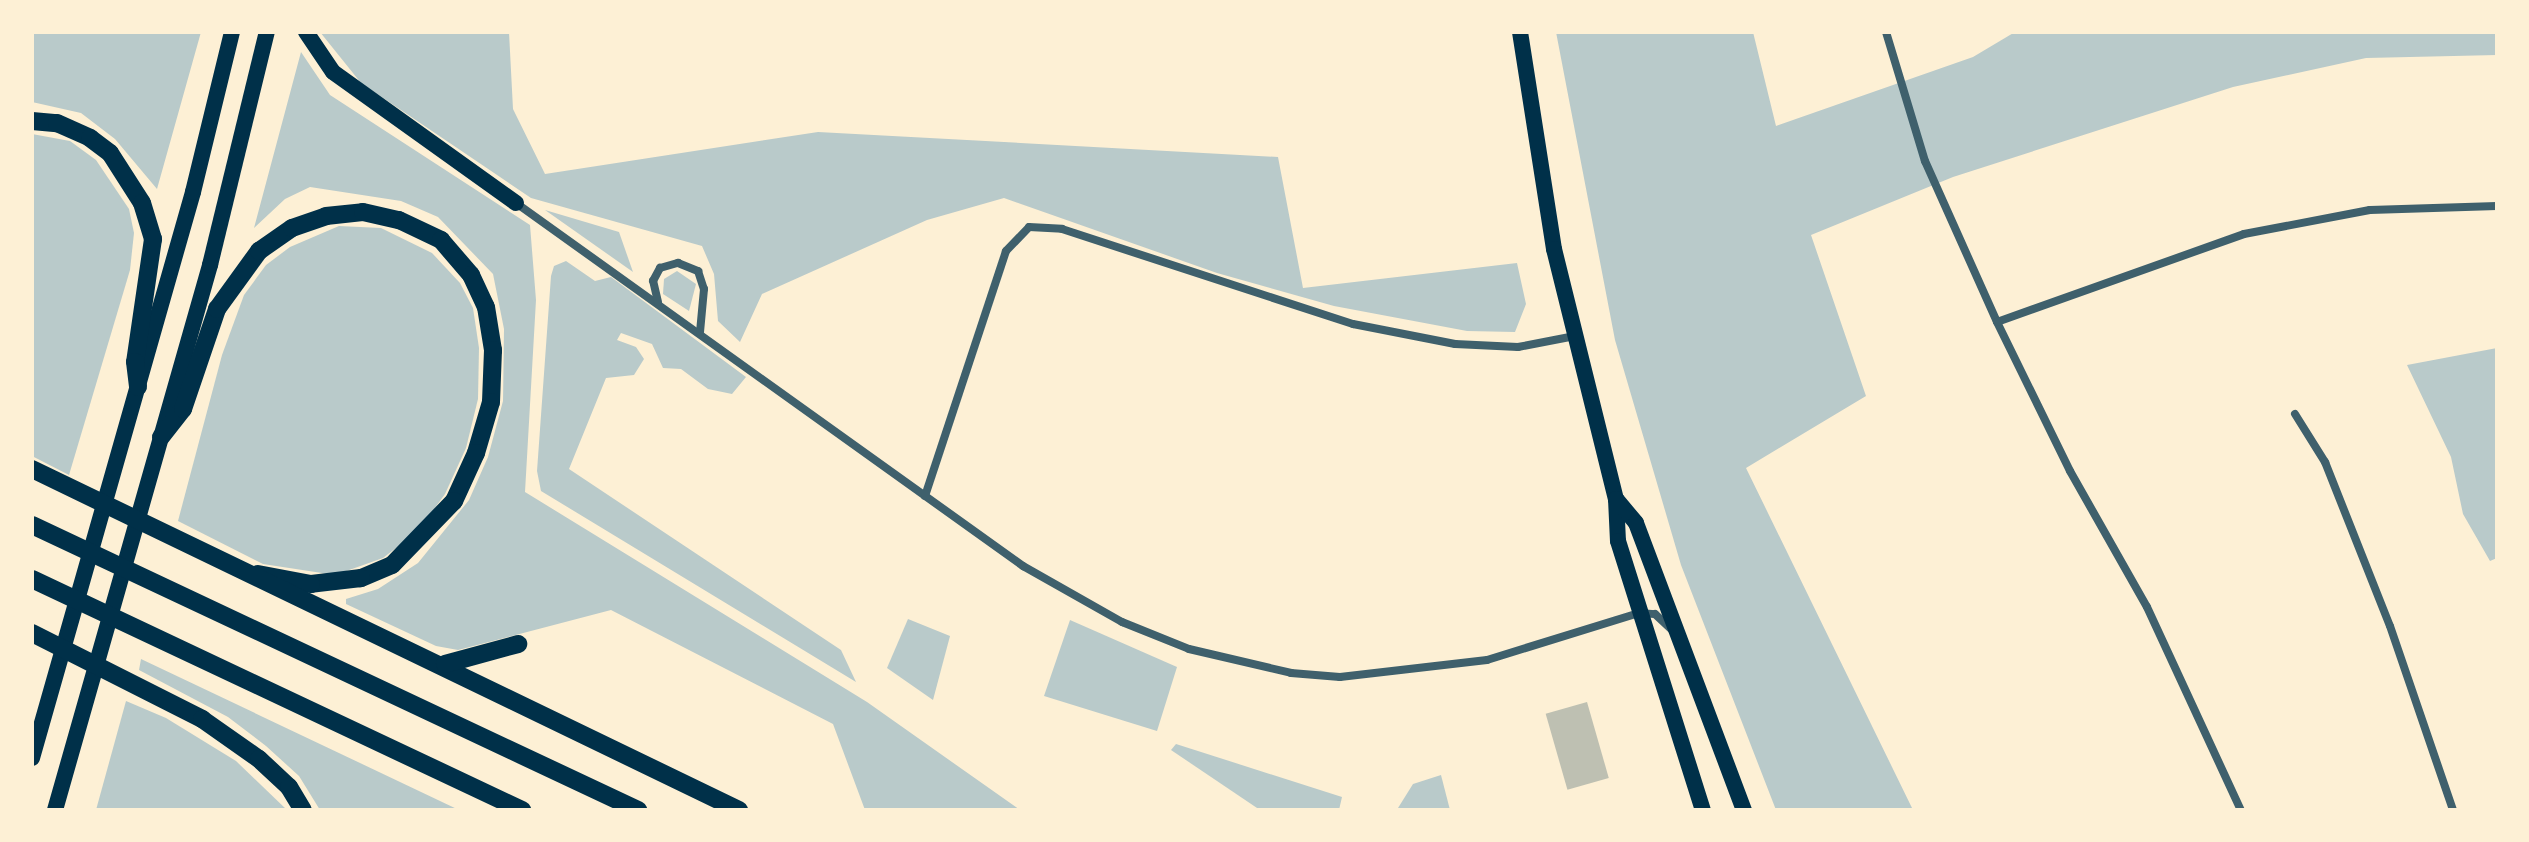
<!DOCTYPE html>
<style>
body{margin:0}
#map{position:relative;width:2529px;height:842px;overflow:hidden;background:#fdf0d5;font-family:Ubuntu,sans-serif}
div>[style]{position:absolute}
.green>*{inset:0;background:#b9caca}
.building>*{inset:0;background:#bec0b2;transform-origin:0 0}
.minor>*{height:8px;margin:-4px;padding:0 4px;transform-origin:4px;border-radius:4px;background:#3f606c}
.primary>*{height:16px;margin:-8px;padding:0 8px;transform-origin:8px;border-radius:8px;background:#003049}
.trunk>*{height:16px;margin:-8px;padding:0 8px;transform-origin:8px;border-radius:8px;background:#003049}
.motorway>*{height:18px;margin:-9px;padding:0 9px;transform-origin:9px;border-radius:9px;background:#003049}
span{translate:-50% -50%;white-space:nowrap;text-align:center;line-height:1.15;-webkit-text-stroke:7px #fdf0d5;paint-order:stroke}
.frame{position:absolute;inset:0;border:34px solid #fdf0d5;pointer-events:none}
</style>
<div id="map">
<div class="green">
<i style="clip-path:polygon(32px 32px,201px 32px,157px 189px,115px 139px,81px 113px,32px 102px)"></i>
<i style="clip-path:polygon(320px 32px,509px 32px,513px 109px,545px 174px,818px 132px,1278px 157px,1303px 288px,1517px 263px,1526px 304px,1515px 332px,1467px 331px,1334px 306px,1217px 273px,1004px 198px,927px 220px,762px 294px,740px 342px,718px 321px,714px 274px,702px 246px,531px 198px,361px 83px)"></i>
<i style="clip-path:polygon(1556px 32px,1753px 32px,1776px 126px,1973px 57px,2015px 32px,2497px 32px,2497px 55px,2366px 58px,2233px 87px,1953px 177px,1811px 235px,1866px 396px,1746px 468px,1913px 810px,1776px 810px,1681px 565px,1615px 340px)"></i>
<i style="clip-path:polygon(301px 52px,330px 95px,530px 225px,536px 300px,525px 492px,867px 702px,1020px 810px,865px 810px,833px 724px,611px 610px,458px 650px,436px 646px,346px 604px,346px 599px,378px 589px,418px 563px,469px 500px,488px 457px,503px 401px,504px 329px,493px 274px,438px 217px,401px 201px,310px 187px,285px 199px,254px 228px)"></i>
<i style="clip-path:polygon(32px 134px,70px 141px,96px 160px,129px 209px,134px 233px,130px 270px,69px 475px,32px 456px)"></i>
<i style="clip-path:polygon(545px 210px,619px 232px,633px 272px)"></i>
<i style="clip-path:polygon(339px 226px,381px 228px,432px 253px,460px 283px,473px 308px,479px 348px,478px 399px,466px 448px,445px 494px,418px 531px,383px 558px,335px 575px,263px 564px,178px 521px,222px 355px,244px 295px,266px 265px,290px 247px)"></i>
<i style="clip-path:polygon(566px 261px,595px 281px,611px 277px,746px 377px,732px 394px,708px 389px,681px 369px,663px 368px,652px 344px,621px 333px,617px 340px,636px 347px,644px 359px,634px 375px,606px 378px,569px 469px,841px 650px,856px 682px,541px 491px,537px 471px,551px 276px,554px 266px)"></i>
<i style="clip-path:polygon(677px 271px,696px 284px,689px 311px,663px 294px,664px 279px)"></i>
<i style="clip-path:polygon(2497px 348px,2497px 558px,2490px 561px,2463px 514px,2451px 457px,2407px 365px)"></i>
<i style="clip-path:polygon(908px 619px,950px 636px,933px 700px,887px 668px)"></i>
<i style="clip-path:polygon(1070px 620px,1177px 667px,1157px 731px,1044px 696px)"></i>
<i style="clip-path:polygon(141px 659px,459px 810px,320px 810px,299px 776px,266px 746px,228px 717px,139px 670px)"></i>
<i style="clip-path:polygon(126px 701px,166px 718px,236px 761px,287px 810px,96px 810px)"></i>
<i style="clip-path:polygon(1176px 744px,1342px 797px,1339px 810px,1260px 810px,1171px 750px)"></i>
<i style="clip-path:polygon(1441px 775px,1450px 810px,1398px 808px,1413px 784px)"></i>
</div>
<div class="building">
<i style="left:1587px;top:702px;width:79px;height:43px;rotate:74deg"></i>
</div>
<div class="minor">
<i style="left:1886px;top:32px;width:135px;rotate:73.2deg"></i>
<i style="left:1925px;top:161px;width:176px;rotate:65.9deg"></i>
<i style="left:1997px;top:322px;width:166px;rotate:63.9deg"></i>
<i style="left:2070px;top:471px;width:156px;rotate:60.5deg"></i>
<i style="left:2147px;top:607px;width:224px;rotate:65.2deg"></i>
<i style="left:516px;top:203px;width:624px;rotate:35.6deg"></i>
<i style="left:1023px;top:566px;width:114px;rotate:29.5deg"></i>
<i style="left:1122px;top:622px;width:72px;rotate:21.9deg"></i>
<i style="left:1189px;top:649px;width:105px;rotate:13.2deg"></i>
<i style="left:1291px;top:673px;width:49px;rotate:4.7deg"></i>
<i style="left:1340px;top:677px;width:148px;rotate:-6.6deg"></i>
<i style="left:1487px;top:660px;width:159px;rotate:-17.2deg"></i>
<i style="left:1639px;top:613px;width:16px;rotate:4deg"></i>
<i style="left:1655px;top:614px;width:22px;rotate:43deg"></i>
<i style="left:658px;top:302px;width:22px;rotate:-103deg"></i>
<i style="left:653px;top:281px;width:15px;rotate:-62deg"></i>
<i style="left:660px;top:268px;width:19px;rotate:-16deg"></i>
<i style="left:678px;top:263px;width:22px;rotate:22deg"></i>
<i style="left:698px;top:271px;width:19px;rotate:72deg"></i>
<i style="left:704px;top:289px;width:43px;rotate:95.3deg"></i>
<i style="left:1997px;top:322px;width:262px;rotate:-19.6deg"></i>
<i style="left:2244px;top:234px;width:128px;rotate:-10.8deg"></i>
<i style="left:2370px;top:210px;width:127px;rotate:-1.8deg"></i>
<i style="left:2295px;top:414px;width:57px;rotate:58deg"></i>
<i style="left:2325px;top:462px;width:176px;rotate:68.4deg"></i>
<i style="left:2390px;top:626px;width:194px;rotate:71.1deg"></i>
<i style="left:925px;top:496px;width:258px;rotate:-71.7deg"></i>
<i style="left:1006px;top:251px;width:33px;rotate:-46deg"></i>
<i style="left:1029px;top:227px;width:33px;rotate:3deg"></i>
<i style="left:1062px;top:229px;width:306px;rotate:18.1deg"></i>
<i style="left:1353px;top:324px;width:104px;rotate:11.1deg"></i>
<i style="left:1455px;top:344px;width:63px;rotate:2.7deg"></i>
<i style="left:1518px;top:347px;width:58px;rotate:-10.9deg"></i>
</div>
<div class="primary">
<i style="left:1520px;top:32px;width:220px;rotate:81.1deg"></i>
<i style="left:1554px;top:249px;width:258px;rotate:76.1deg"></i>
<i style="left:1616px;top:499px;width:42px;rotate:87.3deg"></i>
<i style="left:1618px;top:541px;width:282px;rotate:72.5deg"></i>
<i style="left:1616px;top:499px;width:31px;rotate:50deg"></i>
<i style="left:1636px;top:523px;width:307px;rotate:69.4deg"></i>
</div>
<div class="trunk">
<i style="left:306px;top:32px;width:48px;rotate:56deg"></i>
<i style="left:333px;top:72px;width:225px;rotate:35.6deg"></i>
<i style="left:32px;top:758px;width:588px;rotate:-74.12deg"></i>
<i style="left:193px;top:192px;width:165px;rotate:-76.3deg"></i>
<i style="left:55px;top:810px;width:567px;rotate:-74.12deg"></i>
<i style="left:210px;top:265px;width:240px;rotate:-76.3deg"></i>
</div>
<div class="motorway">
<i style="left:32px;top:121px;width:25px;rotate:5deg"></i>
<i style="left:57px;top:123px;width:36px;rotate:24deg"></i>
<i style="left:90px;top:138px;width:25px;rotate:37deg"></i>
<i style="left:110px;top:153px;width:59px;rotate:57.4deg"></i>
<i style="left:142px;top:203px;width:38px;rotate:73deg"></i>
<i style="left:153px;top:239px;width:124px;rotate:98.3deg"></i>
<i style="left:135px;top:362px;width:25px;rotate:83deg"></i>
<i style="left:161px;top:437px;width:36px;rotate:-52deg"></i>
<i style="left:183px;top:409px;width:106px;rotate:-71.2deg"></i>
<i style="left:217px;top:309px;width:72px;rotate:-54.1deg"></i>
<i style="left:259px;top:251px;width:40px;rotate:-34.9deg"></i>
<i style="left:292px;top:228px;width:36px;rotate:-19deg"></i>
<i style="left:326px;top:216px;width:37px;rotate:-6deg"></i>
<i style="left:363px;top:212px;width:37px;rotate:13deg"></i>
<i style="left:399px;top:220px;width:47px;rotate:25.5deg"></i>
<i style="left:441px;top:240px;width:46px;rotate:49.4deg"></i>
<i style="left:471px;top:275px;width:35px;rotate:65deg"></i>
<i style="left:486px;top:307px;width:44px;rotate:80.8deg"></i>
<i style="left:493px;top:350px;width:52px;rotate:92.2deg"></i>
<i style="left:491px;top:402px;width:53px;rotate:106.4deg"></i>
<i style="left:476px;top:453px;width:53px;rotate:114.6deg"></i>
<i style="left:454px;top:501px;width:89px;rotate:134.1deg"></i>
<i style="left:392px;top:565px;width:34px;rotate:157deg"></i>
<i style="left:361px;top:578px;width:50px;rotate:173.2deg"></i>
<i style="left:311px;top:584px;width:54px;rotate:-169.3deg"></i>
<i style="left:32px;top:469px;width:785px;rotate:25.75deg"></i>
<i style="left:32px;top:525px;width:670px;rotate:25.19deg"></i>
<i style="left:32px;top:579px;width:542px;rotate:25.24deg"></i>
<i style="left:32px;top:633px;width:191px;rotate:26.8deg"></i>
<i style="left:202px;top:719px;width:70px;rotate:35.1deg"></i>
<i style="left:259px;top:759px;width:41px;rotate:43deg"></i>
<i style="left:289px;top:787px;width:27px;rotate:59deg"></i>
<i style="left:445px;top:664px;width:76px;rotate:-15.3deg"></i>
</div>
<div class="frame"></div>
</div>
